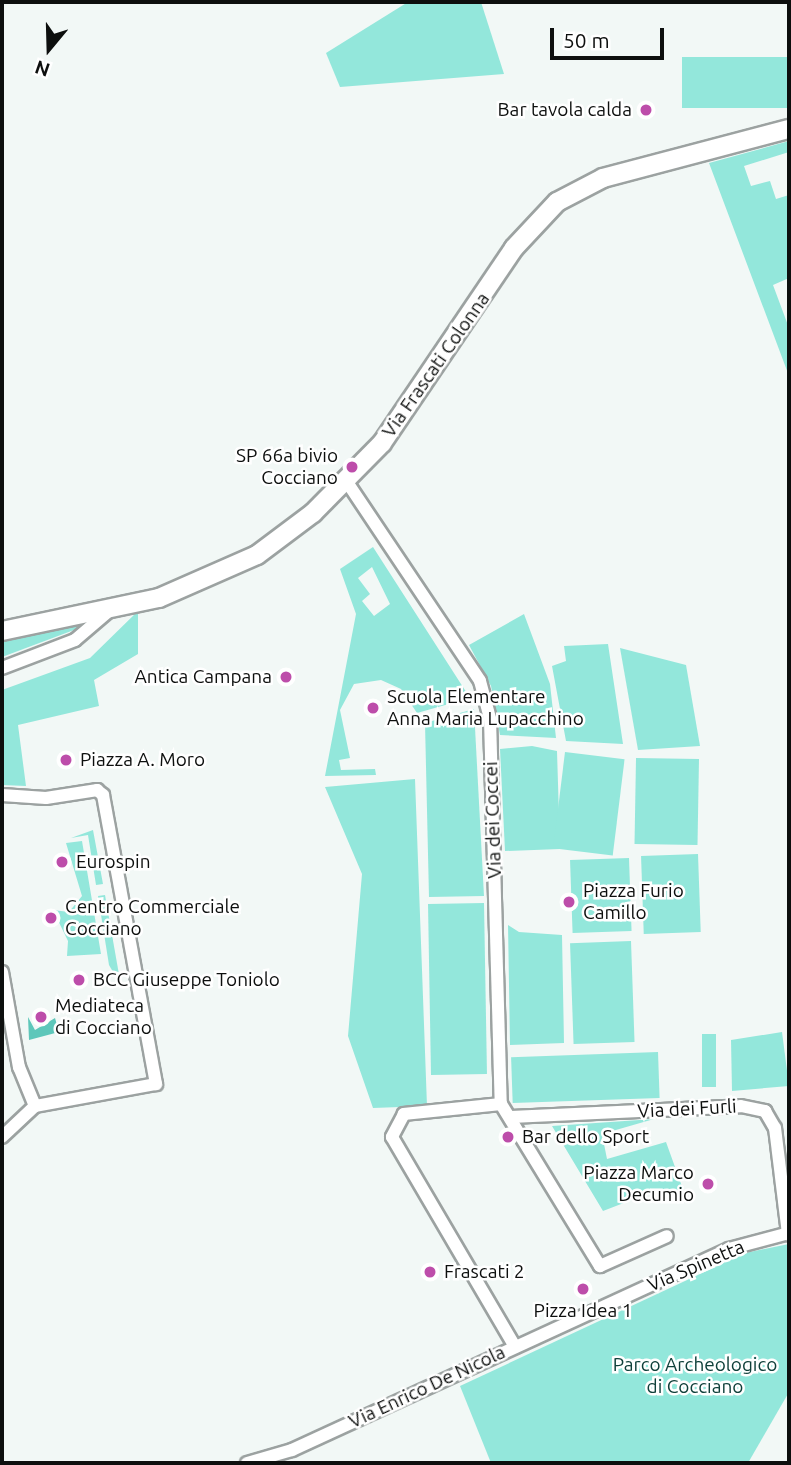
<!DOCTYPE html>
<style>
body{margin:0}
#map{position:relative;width:791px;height:1465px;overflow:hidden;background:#f2f8f6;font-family:Ubuntu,sans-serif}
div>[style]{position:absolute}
.green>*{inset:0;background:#93e7db;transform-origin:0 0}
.water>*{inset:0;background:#5ec7ba}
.roads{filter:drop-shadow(2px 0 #9ca2a1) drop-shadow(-2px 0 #9ca2a1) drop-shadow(0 2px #9ca2a1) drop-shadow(0 -2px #9ca2a1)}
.street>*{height:12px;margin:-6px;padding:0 6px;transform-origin:6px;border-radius:6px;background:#fff}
.secondary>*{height:18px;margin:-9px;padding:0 9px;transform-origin:9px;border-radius:9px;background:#fff}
.dots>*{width:19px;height:19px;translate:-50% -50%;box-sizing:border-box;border:4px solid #fff;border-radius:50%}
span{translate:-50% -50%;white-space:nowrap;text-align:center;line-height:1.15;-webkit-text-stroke:5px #fff;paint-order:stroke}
.poi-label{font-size:19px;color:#0d0f0e}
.right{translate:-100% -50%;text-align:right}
.left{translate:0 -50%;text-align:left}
.street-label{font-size:19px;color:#0d0f0e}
.park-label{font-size:19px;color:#0f403a}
.frame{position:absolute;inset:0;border:4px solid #0d0f0e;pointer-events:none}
.north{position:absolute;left:14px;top:14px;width:70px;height:70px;-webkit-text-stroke:5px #fff;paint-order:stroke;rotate:199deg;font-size:19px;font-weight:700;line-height:28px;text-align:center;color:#0d0f0e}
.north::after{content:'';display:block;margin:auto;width:24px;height:32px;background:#0d0f0e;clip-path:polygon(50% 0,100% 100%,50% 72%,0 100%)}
.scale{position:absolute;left:550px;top:28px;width:114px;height:32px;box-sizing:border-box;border:4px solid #0d0f0e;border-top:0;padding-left:9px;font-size:21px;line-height:24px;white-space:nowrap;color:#0d0f0e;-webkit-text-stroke:5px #fff;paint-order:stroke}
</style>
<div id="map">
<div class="green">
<i style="clip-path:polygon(408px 2px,481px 2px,504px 74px,340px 87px,326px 53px)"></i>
<i style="left:789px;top:57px;width:51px;height:107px;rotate:90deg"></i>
<i style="clip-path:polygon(789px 141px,789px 152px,744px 166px,751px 186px,770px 181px,776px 199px,789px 195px,789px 278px,773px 285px,789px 328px,789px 376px,709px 163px)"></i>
<i style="clip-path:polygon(evenodd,373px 547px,470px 698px,417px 713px,401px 689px,381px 680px,354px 684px,340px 710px,350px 758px,339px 760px,341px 770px,375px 769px,376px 775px,325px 776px,356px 614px,340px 569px,373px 547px,372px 567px,390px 604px,374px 616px,362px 601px,370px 594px,358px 578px,372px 567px)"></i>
<i style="clip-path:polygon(138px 611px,138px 654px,94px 680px,99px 706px,18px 725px,26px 786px,2px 785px,2px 690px,90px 658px)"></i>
<i style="clip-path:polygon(524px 614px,550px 684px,556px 738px,500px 735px,491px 686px,469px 645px)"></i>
<i style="clip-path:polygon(83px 624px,74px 630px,2px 657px,2px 638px)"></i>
<i style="clip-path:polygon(608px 644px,623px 744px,566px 741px,552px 666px,566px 661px,564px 646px)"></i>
<i style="clip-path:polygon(620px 648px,686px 665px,700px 746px,638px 750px)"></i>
<i style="clip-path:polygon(474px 709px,484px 896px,429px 897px,425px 723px)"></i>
<i style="clip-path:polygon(532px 746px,557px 751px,560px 849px,505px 851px,500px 749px)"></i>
<i style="left:565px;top:752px;width:60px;height:97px;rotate:7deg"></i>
<i style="left:699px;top:759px;width:86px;height:63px;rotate:91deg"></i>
<i style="clip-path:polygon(415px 779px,427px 1106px,373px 1108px,348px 1036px,362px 874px,325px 787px)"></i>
<i style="clip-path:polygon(93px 830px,103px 884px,96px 885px,88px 835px,71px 838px)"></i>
<i style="clip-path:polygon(82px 841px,101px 954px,67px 956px,68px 941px,53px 910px,69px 912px,82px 896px,66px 843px)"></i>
<i style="left:698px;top:854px;width:78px;height:57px;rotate:88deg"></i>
<i style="left:629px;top:858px;width:73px;height:59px;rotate:88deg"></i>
<i style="clip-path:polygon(105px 895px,121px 986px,109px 965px,98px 896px)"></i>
<i style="left:484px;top:903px;width:171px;height:56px;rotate:89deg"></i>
<i style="clip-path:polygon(508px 925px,519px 932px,562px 935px,564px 1043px,510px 1045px)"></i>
<i style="left:631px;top:941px;width:101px;height:61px;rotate:88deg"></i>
<i style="clip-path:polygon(782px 1032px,789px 1086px,732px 1091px,731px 1040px)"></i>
<i style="left:702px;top:1034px;width:14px;height:53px"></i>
<i style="left:658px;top:1052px;width:46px;height:147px;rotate:88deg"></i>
<i style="clip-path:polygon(654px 1119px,602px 1134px,607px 1159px,666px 1142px,684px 1192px,664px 1198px,660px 1189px,603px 1211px,552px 1126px)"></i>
<i style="clip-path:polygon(789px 1244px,789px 1392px,748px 1463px,491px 1463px,460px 1386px,745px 1253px)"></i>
</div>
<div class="water">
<i style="clip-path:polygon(28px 1017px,35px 1030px,55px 1018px,59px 1032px,29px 1040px)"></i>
</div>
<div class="roads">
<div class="street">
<i style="left:347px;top:482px;width:239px;rotate:56.2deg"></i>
<i style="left:480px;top:681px;width:39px;rotate:75deg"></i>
<i style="left:490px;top:719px;width:385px;rotate:88.4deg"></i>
<i style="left:501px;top:1104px;width:190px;rotate:58.6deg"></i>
<i style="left:600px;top:1266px;width:73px;rotate:-24.1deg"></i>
<i style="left:2px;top:668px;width:78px;rotate:-21deg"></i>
<i style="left:75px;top:640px;width:45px;rotate:-40.5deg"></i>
<i style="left:2px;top:795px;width:44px;rotate:3.9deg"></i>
<i style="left:46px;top:798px;width:52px;rotate:-8.9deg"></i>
<i style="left:97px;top:790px;width:8px;rotate:40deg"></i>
<i style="left:103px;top:795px;width:294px;rotate:79.6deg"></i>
<i style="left:156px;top:1084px;width:123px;rotate:169.7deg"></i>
<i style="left:2px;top:972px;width:97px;rotate:79.9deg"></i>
<i style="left:19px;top:1067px;width:42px;rotate:67.7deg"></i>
<i style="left:501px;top:1104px;width:98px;rotate:174.1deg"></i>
<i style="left:404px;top:1114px;width:26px;rotate:118deg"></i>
<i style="left:392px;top:1137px;width:243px;rotate:59.6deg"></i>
<i style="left:511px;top:1117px;width:230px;rotate:-2.7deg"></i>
<i style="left:741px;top:1106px;width:25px;rotate:12deg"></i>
<i style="left:765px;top:1111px;width:20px;rotate:60deg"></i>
<i style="left:775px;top:1128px;width:107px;rotate:83deg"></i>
<i style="left:2px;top:1137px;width:45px;rotate:-43.2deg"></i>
<i style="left:247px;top:1463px;width:47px;rotate:-16.1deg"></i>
<i style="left:292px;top:1450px;width:481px;rotate:-24.7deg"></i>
<i style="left:729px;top:1249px;width:62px;rotate:-14.9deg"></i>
</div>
<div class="secondary">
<i style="left:2px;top:631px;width:160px;rotate:-11.9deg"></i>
<i style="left:159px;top:598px;width:107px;rotate:-23.7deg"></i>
<i style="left:257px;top:555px;width:70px;rotate:-36.9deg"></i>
<i style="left:313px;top:513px;width:98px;rotate:-45.4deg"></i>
<i style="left:382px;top:443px;width:235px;rotate:-55.9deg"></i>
<i style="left:514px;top:248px;width:63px;rotate:-46.9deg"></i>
<i style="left:557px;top:202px;width:52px;rotate:-27.6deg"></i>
<i style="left:603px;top:178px;width:192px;rotate:-14.8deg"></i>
</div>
</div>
<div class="dots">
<i style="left:646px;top:110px;background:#bd4daa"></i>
<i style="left:352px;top:467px;background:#bd4daa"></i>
<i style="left:286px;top:677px;background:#bd4daa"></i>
<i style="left:373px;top:708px;background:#bd4daa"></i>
<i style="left:66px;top:760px;background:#bd4daa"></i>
<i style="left:62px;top:862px;background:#bd4daa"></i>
<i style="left:569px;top:902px;background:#bd4daa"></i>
<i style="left:51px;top:918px;background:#bd4daa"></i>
<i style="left:79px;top:980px;background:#bd4daa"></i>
<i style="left:41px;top:1017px;background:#bd4daa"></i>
<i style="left:508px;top:1137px;background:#bd4daa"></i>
<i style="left:708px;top:1184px;background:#bd4daa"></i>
<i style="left:430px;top:1272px;background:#bd4daa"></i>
<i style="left:583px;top:1289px;background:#bd4daa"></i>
</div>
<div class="poi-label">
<span class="right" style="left:632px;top:110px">Bar tavola calda</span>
<span class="right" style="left:338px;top:467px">SP 66a bivio<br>Cocciano</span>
<span class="right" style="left:272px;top:677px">Antica Campana</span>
<span class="left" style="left:387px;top:708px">Scuola Elementare<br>Anna Maria Lupacchino</span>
<span class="left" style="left:80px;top:760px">Piazza A. Moro</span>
<span class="left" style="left:76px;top:862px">Eurospin</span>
<span class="left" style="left:583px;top:902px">Piazza Furio<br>Camillo</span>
<span class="left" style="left:65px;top:918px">Centro Commerciale<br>Cocciano</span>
<span class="left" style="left:93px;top:980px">BCC Giuseppe Toniolo</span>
<span class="left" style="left:55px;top:1017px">Mediateca<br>di Cocciano</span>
<span class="left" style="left:522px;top:1137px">Bar dello Sport</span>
<span class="right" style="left:694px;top:1184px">Piazza Marco<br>Decumio</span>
<span class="left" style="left:444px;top:1272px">Frascati 2</span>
<span style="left:583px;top:1311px">Pizza Idea 1</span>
</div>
<div class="street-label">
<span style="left:436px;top:365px;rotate:-55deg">Via Frascati Colonna</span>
<span style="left:493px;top:820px;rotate:-92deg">Via dei Coccei</span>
<span style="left:687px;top:1109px;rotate:-3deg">Via dei Furli</span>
<span style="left:696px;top:1266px;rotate:-23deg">Via Spinetta</span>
<span style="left:427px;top:1387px;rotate:-25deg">Via Enrico De Nicola</span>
</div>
<div class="park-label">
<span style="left:695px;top:1376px">Parco Archeologico<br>di Cocciano</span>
</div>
<div class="frame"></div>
<div class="north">N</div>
<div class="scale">50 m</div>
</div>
